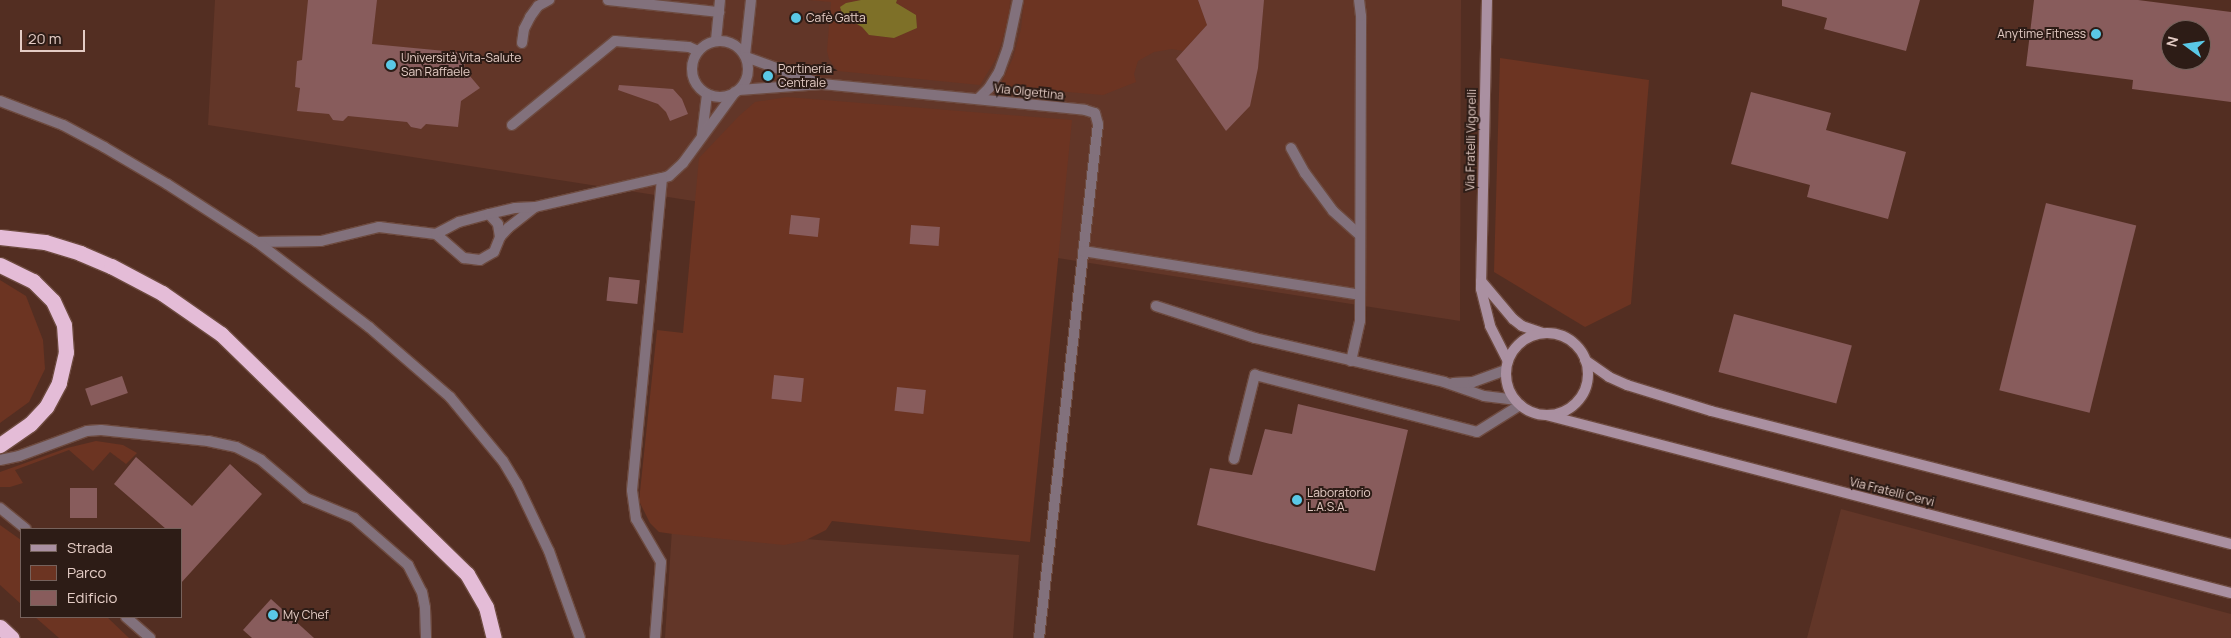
<!DOCTYPE html>
<meta charset="utf-8">
<style>
body{margin:0}
#map{position:relative;width:2231px;height:638px;overflow:hidden;background:#532e22;font-family:Manrope,sans-serif}
div>[style]{position:absolute}
.built>*{inset:0;background:#623628}
.green>*{inset:0;background:#6c3422}
.water>*{inset:0;background:#7e7028}
.building>*{inset:0;background:#885c5c;transform-origin:0 0}
.roads{filter:drop-shadow(1px 0 #6d4a3f) drop-shadow(-1px 0 #6d4a3f) drop-shadow(0 1px #6d4a3f) drop-shadow(0 -1px #6d4a3f)}
.lane>*{height:10px;margin:-5px;padding:0 5px;transform-origin:5px;border-radius:5px;background:#82717c}
.lane>.ring{margin:-5px;padding:0;box-sizing:content-box;background:none;border:10px solid #82717c;border-radius:50%}
.street>*{height:10px;margin:-5px;padding:0 5px;transform-origin:5px;border-radius:5px;background:#82717c}
.secondary>*{height:10px;margin:-5px;padding:0 5px;transform-origin:5px;border-radius:5px;background:#aa90a1}
.secondary>.ring{margin:-5px;padding:0;box-sizing:content-box;background:none;border:10px solid #aa90a1;border-radius:50%}
.highway>*{height:15px;margin:-7.5px;padding:0 7.5px;transform-origin:7.5px;border-radius:7.5px;background:#e4bcd7}
.dots>*{width:14px;height:14px;translate:-50% -50%;box-sizing:border-box;border:2px solid #2d1c16;border-radius:50%}
span{translate:-50% -50%;white-space:nowrap;text-align:center;line-height:1.15;-webkit-text-stroke:4px #2d1c16;paint-order:stroke}
.poi-label{font-size:12px;color:#e4ccc5}
.left{translate:0 -50%;text-align:left}
.right{translate:-100% -50%;text-align:right}
.street-label{font-size:12px;color:#e4ccc5}
.legend{position:absolute;left:20px;top:528px;width:162px;height:90px;box-sizing:border-box;background:#2d1c16;border:1px solid #76625c;margin:0;padding:6px 9px;list-style:none;font-size:15px;color:#e4ccc5}
.legend li{display:flex;align-items:center;gap:10px;height:25px}
.legend b{width:25px;border:1px solid #76625c}
.north{position:absolute;left:2161px;top:20px;width:50px;height:50px;box-sizing:border-box;background:#2d1c16;border:1px solid #76625c;border-radius:50%;rotate:284deg;font-size:14px;font-weight:700;line-height:20px;text-align:center;color:#e4ccc5}
.north::after{content:'';display:block;margin:auto;width:18px;height:22px;background:#5ac8e6;clip-path:polygon(50% 0,100% 100%,50% 72%,0 100%)}
.scale{position:absolute;left:20px;top:30px;width:65px;height:22px;box-sizing:border-box;border:2px solid #e4ccc5;border-top:0;padding-left:6px;font-size:15px;line-height:18px;white-space:nowrap;color:#e4ccc5;-webkit-text-stroke:4px #2d1c16;paint-order:stroke}
</style>
<div id="map">
<div class="built">
<i style="clip-path:polygon(215px 0,1461px 0,1460px 321px,208px 125px)"></i>
<i style="clip-path:polygon(1841px 509px,2231px 614px,2231px 638px,1807px 638px)"></i>
<i style="clip-path:polygon(672px 529px,1019px 555px,1013px 638px,665px 638px)"></i>
</div>
<div class="green">
<i style="clip-path:polygon(809px 0,861px 0,846px 3px,843px 16px,862px 27px,869px 35px,894px 38px,917px 28px,916px 15px,896px 3px,897px 0,1010px 0,1009px 19px,996px 59px,980px 85px,838px 71px,829px 59px,827px 51px,831px 2px)"></i>
<i style="clip-path:polygon(1024px 0,1198px 0,1207px 25px,1183px 51px,1172px 49px,1154px 52px,1138px 61px,1134px 74px,1136px 82px,1103px 95px,1000px 86px,1013px 58px,1021px 29px)"></i>
<i style="clip-path:polygon(1500px 58px,1649px 80px,1631px 304px,1585px 327px,1494px 272px)"></i>
<i style="clip-path:polygon(787px 97px,1072px 120px,1030px 542px,832px 521px,826px 530px,804px 541px,784px 545px,673px 534px,659px 532px,650px 523px,639px 501px,657px 330px,683px 333px,699px 158px,739px 116px,755px 102px)"></i>
<i style="clip-path:polygon(0 280px,26px 296px,43px 340px,45px 369px,29px 402px,0 423px)"></i>
<i style="clip-path:polygon(96px 441px,123px 445px,137px 453px,126px 464px,110px 452px,93px 471px,69px 450px,15px 470px,23px 483px,10px 487px,0 487px,0 472px,67px 448px)"></i>
<i style="clip-path:polygon(0 525px,21px 540px,21px 604px,0 585px)"></i>
<i style="clip-path:polygon(35px 617px,107px 617px,129px 638px,59px 638px)"></i>
</div>
<div class="water">
<i style="clip-path:polygon(861px 0,897px 0,896px 3px,916px 15px,917px 28px,894px 38px,869px 35px,862px 27px,843px 16px,840px 7px,846px 3px)"></i>
</div>
<div class="building">
<i style="clip-path:polygon(308px 0,377px 0,372px 44px,466px 53px,464px 69px,480px 88px,461px 101px,458px 127px,426px 124px,421px 129px,411px 127px,407px 122px,348px 116px,343px 121px,333px 120px,329px 114px,297px 111px,300px 88px,295px 87px,297px 61px,302px 60px)"></i>
<i style="clip-path:polygon(1198px 0,1264px 0,1258px 68px,1250px 106px,1226px 131px,1176px 59px,1207px 25px)"></i>
<i style="clip-path:polygon(1782px 0,1920px 0,1906px 51px,1824px 29px,1827px 18px,1782px 6px)"></i>
<i style="clip-path:polygon(evenodd,2034px 0,2138px 0,2231px 12px,2231px 102px,2132px 89px,2133px 80px,2026px 66px,2034px 0,2171px 30px,2201px 30px,2201px 60px,2171px 60px,2171px 30px)"></i>
<i style="clip-path:polygon(619px 85px,673px 89px,682px 99px,688px 114px,670px 121px,666px 112px,658px 104px,618px 90px)"></i>
<i style="clip-path:polygon(1751px 92px,1831px 113px,1826px 130px,1906px 152px,1888px 219px,1807px 197px,1810px 185px,1731px 164px)"></i>
<i style="left:2046px;top:203px;width:93px;height:193px;rotate:14deg"></i>
<i style="left:791px;top:215px;width:29px;height:19px;rotate:6deg"></i>
<i style="left:911px;top:225px;width:29px;height:19px;rotate:4deg"></i>
<i style="left:609px;top:277px;width:31px;height:24px;rotate:6deg"></i>
<i style="left:1734px;top:314px;width:122px;height:60px;rotate:15deg"></i>
<i style="left:774px;top:375px;width:30px;height:24px;rotate:6deg"></i>
<i style="left:122px;top:376px;width:18px;height:39px;rotate:71deg"></i>
<i style="left:897px;top:387px;width:29px;height:24px;rotate:6deg"></i>
<i style="clip-path:polygon(1298px 404px,1408px 430px,1375px 571px,1197px 525px,1210px 468px,1252px 475px,1265px 429px,1292px 434px)"></i>
<i style="clip-path:polygon(136px 457px,192px 506px,230px 464px,262px 494px,181px 583px,181px 529px,166px 529px,114px 484px)"></i>
<i style="left:70px;top:488px;width:27px;height:30px"></i>
<i style="clip-path:polygon(271px 599px,314px 638px,252px 638px,243px 630px)"></i>
</div>
<div class="roads">
<div class="lane">
<i style="left:608px;top:0;width:112px;rotate:6.2deg"></i>
<i style="left:716px;top:40px;width:40px;rotate:-84.3deg"></i>
<i class="ring" style="left:692px;top:41px;width:46px;height:46px"></i>
<i style="left:522px;top:43px;width:14px;rotate:-82deg"></i>
<i style="left:524px;top:29px;width:13px;rotate:-63deg"></i>
<i style="left:530px;top:17px;width:14px;rotate:-54deg"></i>
<i style="left:538px;top:6px;width:13px;rotate:-29deg"></i>
<i style="left:745px;top:55px;width:55px;rotate:-83.8deg"></i>
<i style="left:746px;top:57px;width:77px;rotate:19.9deg"></i>
<i style="left:739px;top:90px;width:83px;rotate:-4.1deg"></i>
<i style="left:822px;top:84px;width:264px;rotate:5.6deg"></i>
<i style="left:1085px;top:110px;width:10px;rotate:17deg"></i>
<i style="left:1095px;top:113px;width:11px;rotate:75deg"></i>
<i style="left:1098px;top:124px;width:517px;rotate:96.55deg"></i>
<i style="left:978px;top:99px;width:16px;rotate:-45deg"></i>
<i style="left:989px;top:88px;width:19px;rotate:-58deg"></i>
<i style="left:999px;top:72px;width:27px;rotate:-70deg"></i>
<i style="left:1008px;top:47px;width:48px;rotate:-78deg"></i>
<i style="left:512px;top:125px;width:133px;rotate:-39.2deg"></i>
<i style="left:615px;top:41px;width:74px;rotate:4.6deg"></i>
<i style="left:689px;top:47px;width:10px;rotate:24deg"></i>
<i style="left:702px;top:135px;width:41px;rotate:-83deg"></i>
<i style="left:1291px;top:148px;width:29px;rotate:61deg"></i>
<i style="left:1305px;top:173px;width:47px;rotate:53.6deg"></i>
<i style="left:1333px;top:211px;width:36px;rotate:42deg"></i>
<i style="left:436px;top:234px;width:37px;rotate:41deg"></i>
<i style="left:464px;top:258px;width:16px;rotate:7deg"></i>
<i style="left:480px;top:260px;width:16px;rotate:-30deg"></i>
<i style="left:494px;top:252px;width:16px;rotate:-68deg"></i>
<i style="left:500px;top:237px;width:13px;rotate:-99deg"></i>
<i style="left:498px;top:224px;width:13px;rotate:-132deg"></i>
<i style="left:500px;top:237px;width:12px;rotate:-48deg"></i>
<i style="left:508px;top:228px;width:34px;rotate:-38deg"></i>
<i style="left:257px;top:242px;width:64px;rotate:-0.9deg"></i>
<i style="left:321px;top:241px;width:60px;rotate:-13.6deg"></i>
<i style="left:379px;top:227px;width:57px;rotate:7deg"></i>
<i style="left:436px;top:234px;width:26px;rotate:-28deg"></i>
<i style="left:459px;top:222px;width:31px;rotate:-15deg"></i>
<i style="left:489px;top:214px;width:27px;rotate:-13deg"></i>
<i style="left:515px;top:208px;width:20px;rotate:-3deg"></i>
<i style="left:535px;top:207px;width:130px;rotate:-12.9deg"></i>
<i style="left:662px;top:178px;width:7px;rotate:-16deg"></i>
<i style="left:669px;top:176px;width:19px;rotate:-43deg"></i>
<i style="left:683px;top:163px;width:88px;rotate:-53.8deg"></i>
<i style="left:1083px;top:251px;width:280px;rotate:9deg"></i>
<i style="left:1156px;top:306px;width:104px;rotate:17.9deg"></i>
<i style="left:1255px;top:338px;width:194px;rotate:13.1deg"></i>
<i style="left:1444px;top:382px;width:42px;rotate:19.3deg"></i>
<i style="left:1484px;top:396px;width:31px;rotate:7deg"></i>
<i style="left:1351px;top:361px;width:41px;rotate:-77.3deg"></i>
<i style="left:1360px;top:321px;width:305px;rotate:-89.8deg"></i>
<i style="left:1361px;top:16px;width:16px;rotate:-97deg"></i>
<i style="left:1453px;top:383px;width:20px;rotate:-3deg"></i>
<i style="left:1473px;top:382px;width:35px;rotate:-20deg"></i>
<i style="left:1234px;top:459px;width:87px;rotate:-76deg"></i>
<i style="left:1255px;top:375px;width:229px;rotate:14.4deg"></i>
<i style="left:1477px;top:432px;width:51px;rotate:-32.1deg"></i>
<i style="left:0;top:460px;width:19px;rotate:-12deg"></i>
<i style="left:19px;top:456px;width:72px;rotate:-20.2deg"></i>
<i style="left:87px;top:431px;width:14px;rotate:-4deg"></i>
<i style="left:101px;top:430px;width:108px;rotate:5.9deg"></i>
<i style="left:208px;top:441px;width:29px;rotate:12deg"></i>
<i style="left:236px;top:447px;width:28px;rotate:27deg"></i>
<i style="left:261px;top:460px;width:59px;rotate:40.2deg"></i>
<i style="left:306px;top:498px;width:52px;rotate:22.6deg"></i>
<i style="left:354px;top:518px;width:72px;rotate:41deg"></i>
<i style="left:408px;top:565px;width:30px;rotate:63deg"></i>
<i style="left:422px;top:592px;width:16px;rotate:79deg"></i>
<i style="left:425px;top:608px;width:30px;rotate:88deg"></i>
<i style="left:0;top:508px;width:33px;rotate:39deg"></i>
<i style="left:126px;top:617px;width:32px;rotate:41deg"></i>
<i style="left:655px;top:638px;width:76px;rotate:-85.5deg"></i>
<i style="left:661px;top:562px;width:50px;rotate:-120.2deg"></i>
<i style="left:636px;top:519px;width:29px;rotate:-98deg"></i>
<i style="left:632px;top:490px;width:313px;rotate:-84.5deg"></i>
</div>
<div class="street">
<i style="left:0;top:101px;width:67px;rotate:20.9deg"></i>
<i style="left:63px;top:125px;width:47px;rotate:28.2deg"></i>
<i style="left:104px;top:147px;width:73px;rotate:30.4deg"></i>
<i style="left:167px;top:184px;width:107px;rotate:32.8deg"></i>
<i style="left:257px;top:242px;width:141px;rotate:37.2deg"></i>
<i style="left:369px;top:327px;width:107px;rotate:40.8deg"></i>
<i style="left:450px;top:397px;width:83px;rotate:50.4deg"></i>
<i style="left:503px;top:461px;width:27px;rotate:59deg"></i>
<i style="left:517px;top:484px;width:74px;rotate:64.5deg"></i>
<i style="left:549px;top:551px;width:92px;rotate:70.4deg"></i>
</div>
<div class="secondary">
<i style="left:1487px;top:0;width:289px;rotate:91.2deg"></i>
<i style="left:1481px;top:289px;width:38px;rotate:76deg"></i>
<i style="left:1490px;top:326px;width:39px;rotate:63deg"></i>
<i style="left:1481px;top:281px;width:50px;rotate:49.9deg"></i>
<i style="left:1513px;top:319px;width:11px;rotate:38deg"></i>
<i style="left:1522px;top:326px;width:21px;rotate:19deg"></i>
<i class="ring" style="left:1506px;top:333px;width:72px;height:72px"></i>
<i style="left:1585px;top:360px;width:29px;rotate:35deg"></i>
<i style="left:1609px;top:377px;width:20px;rotate:24deg"></i>
<i style="left:1627px;top:385px;width:88px;rotate:17.2deg"></i>
<i style="left:1711px;top:411px;width:537px;rotate:14.35deg"></i>
<i style="left:1546px;top:415px;width:708px;rotate:14.57deg"></i>
</div>
<div class="highway">
<i style="left:0;top:237px;width:45px;rotate:6.3deg"></i>
<i style="left:45px;top:242px;width:37px;rotate:17deg"></i>
<i style="left:80px;top:253px;width:34px;rotate:23deg"></i>
<i style="left:111px;top:266px;width:58px;rotate:27.9deg"></i>
<i style="left:162px;top:293px;width:72px;rotate:34.8deg"></i>
<i style="left:221px;top:334px;width:344px;rotate:44.3deg"></i>
<i style="left:467px;top:574px;width:38px;rotate:60deg"></i>
<i style="left:486px;top:607px;width:32px;rotate:76deg"></i>
<i style="left:0;top:265px;width:37px;rotate:26deg"></i>
<i style="left:33px;top:281px;width:28px;rotate:45deg"></i>
<i style="left:53px;top:301px;width:26px;rotate:65deg"></i>
<i style="left:64px;top:325px;width:27px;rotate:86deg"></i>
<i style="left:66px;top:352px;width:32px;rotate:103deg"></i>
<i style="left:59px;top:383px;width:27px;rotate:118deg"></i>
<i style="left:46px;top:407px;width:23px;rotate:133deg"></i>
<i style="left:30px;top:424px;width:37px;rotate:145deg"></i>
<i style="left:0;top:627px;width:16px;rotate:43deg"></i>
</div>
</div>
<div class="dots">
<i style="left:796px;top:18px;background:#5ac8e6"></i>
<i style="left:2096px;top:34px;background:#5ac8e6"></i>
<i style="left:391px;top:65px;background:#5ac8e6"></i>
<i style="left:768px;top:76px;background:#5ac8e6"></i>
<i style="left:1297px;top:500px;background:#5ac8e6"></i>
<i style="left:273px;top:615px;background:#5ac8e6"></i>
</div>
<div class="poi-label">
<span class="left" style="left:806px;top:18px">Cafè Gatta</span>
<span class="right" style="left:2086px;top:34px">Anytime Fitness</span>
<span class="left" style="left:401px;top:65px">Università Vita-Salute<br>San Raffaele</span>
<span class="left" style="left:778px;top:76px">Portineria<br>Centrale</span>
<span class="left" style="left:1307px;top:500px">Laboratorio<br>L.A.S.A.</span>
<span class="left" style="left:283px;top:615px">My Chef</span>
</div>
<div class="street-label">
<span style="left:1029px;top:92px;rotate:6deg">Via Olgettina</span>
<span style="left:1471px;top:140px;rotate:-89deg">Via Fratelli Vigorelli</span>
<span style="left:1892px;top:492px;rotate:14deg">Via Fratelli Cervi</span>
</div>
<ul class="legend">
<li><b style="height:6px;background:#aa90a1"></b>Strada</li>
<li><b style="height:14px;background:#6c3422"></b>Parco</li>
<li><b style="height:14px;background:#885c5c"></b>Edificio</li>
</ul>
<div class="north">N</div>
<div class="scale">20 m</div>
</div>
